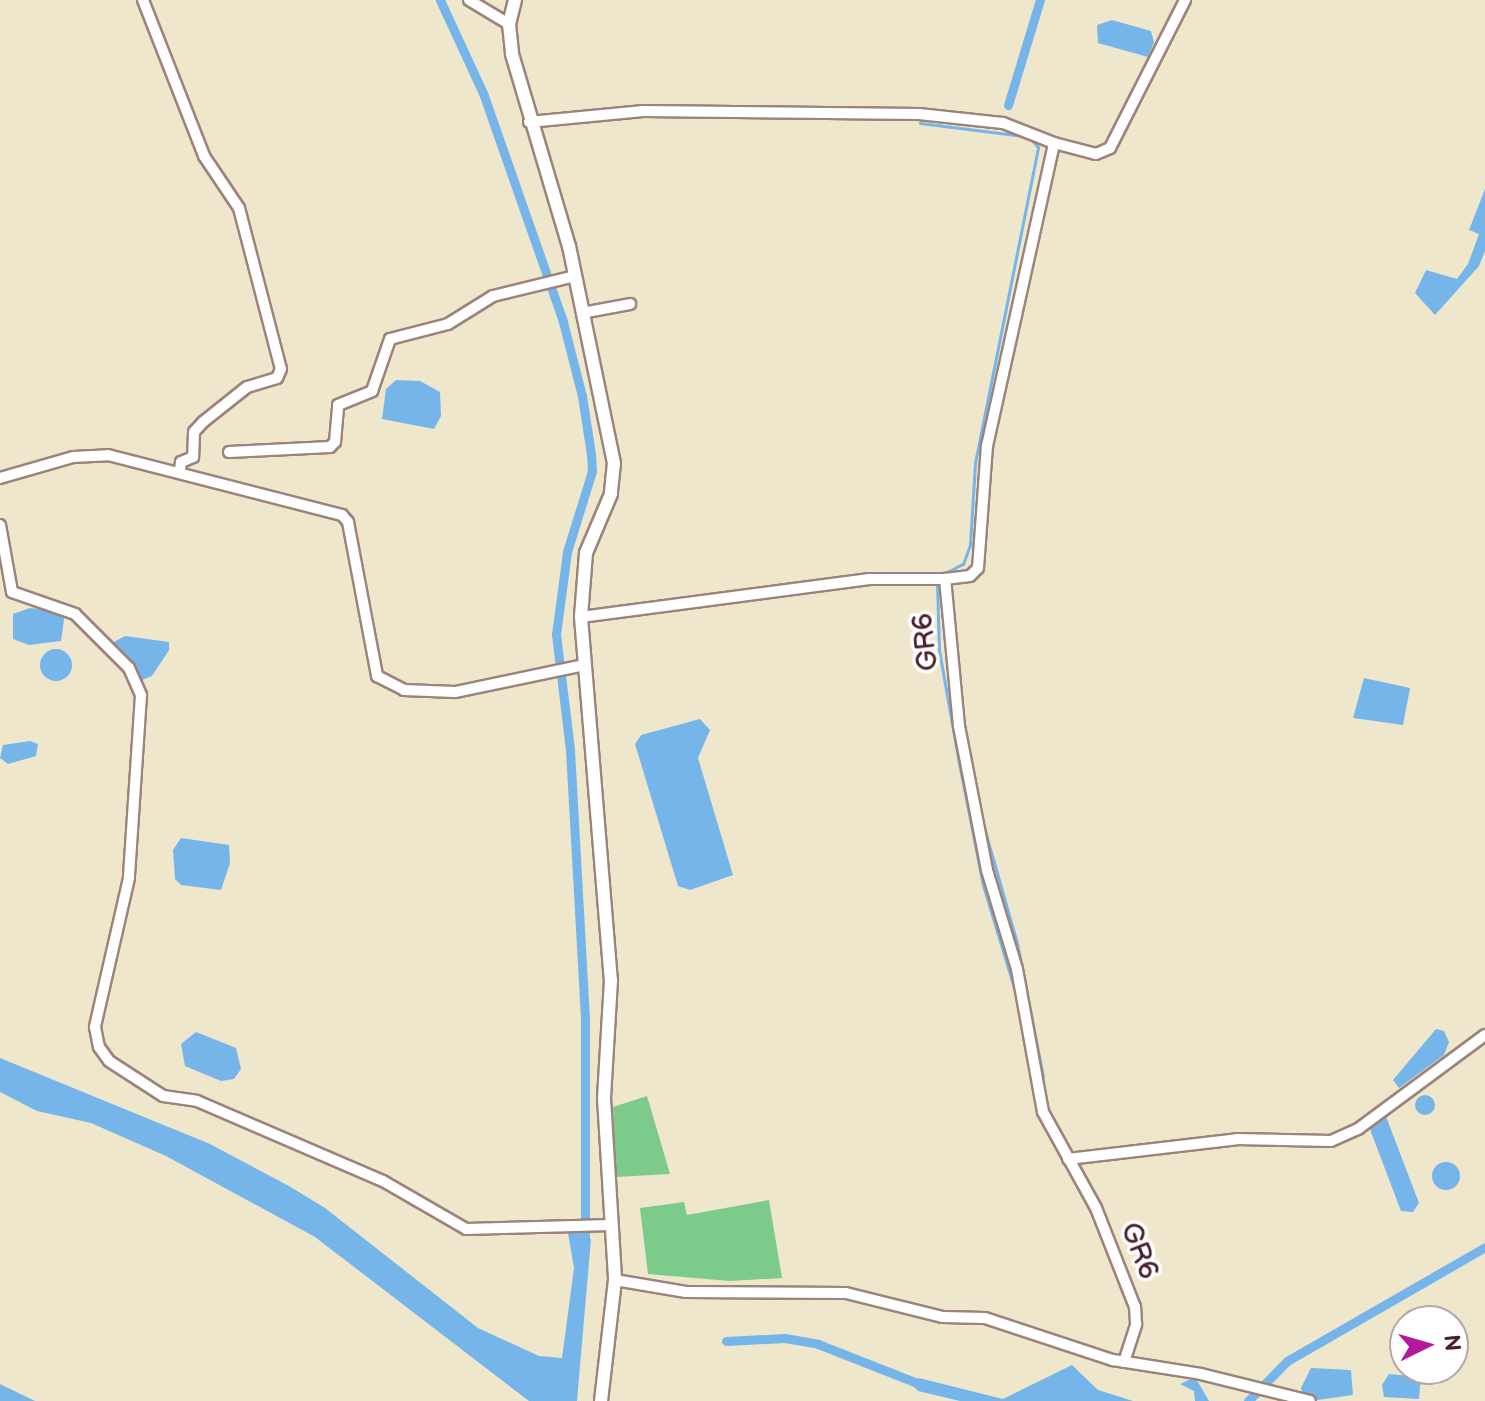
<!DOCTYPE html>
<style>
body{margin:0}
#map{position:relative;width:1485px;height:1401px;overflow:hidden;background:#efe7cc;font-family:"Balsamiq Sans",sans-serif}
div>[style]{position:absolute}
.green>*{inset:0;background:#7ccb8b}
.water>*{inset:0;background:#76b5ea}
.round{border-radius:50%}
.stream>*{height:3px;margin:-1.5px;padding:0 1.5px;transform-origin:1.5px;border-radius:1.5px;background:#76b5ea}
.canal>*{height:9px;margin:-4.5px;padding:0 4.5px;transform-origin:4.5px;border-radius:4.5px;background:#76b5ea}
.roads{filter:drop-shadow(2px 0 #9c837c) drop-shadow(-2px 0 #9c837c) drop-shadow(0 2px #9c837c) drop-shadow(0 -2px #9c837c)}
.minor>*{height:10px;margin:-5px;padding:0 5px;transform-origin:5px;border-radius:5px;background:#fff}
.major>*{height:12px;margin:-6px;padding:0 6px;transform-origin:6px;border-radius:6px;background:#fff}
span{translate:-50% -50%;white-space:nowrap;text-align:center;line-height:1.15;-webkit-text-stroke:7px #fff;paint-order:stroke}
.street-label{font-size:28px;color:#4a1f2b}
.north{position:absolute;left:1389px;top:1305px;width:80px;height:80px;box-sizing:border-box;background:#fff;border:2px solid #b7a5aa;border-radius:50%;rotate:85deg;font-size:22px;font-weight:700;line-height:32px;text-align:center;color:#4a1f2b}
.north::after{content:'';display:block;margin:auto;width:28px;height:36px;background:#b5179e;clip-path:polygon(50% 0,100% 100%,50% 72%,0 100%)}
</style>
<div id="map">
<div class="green">
<i style="clip-path:polygon(647px 1096px,670px 1174px,616px 1177px,613px 1107px)"></i>
<i style="clip-path:polygon(769px 1200px,782px 1278px,730px 1281px,648px 1274px,640px 1208px,684px 1202px,687px 1215px)"></i>
</div>
<div class="water">
<i style="clip-path:polygon(1112px 20px,1151px 31px,1154px 42px,1148px 57px,1098px 43px,1097px 25px)"></i>
<i style="clip-path:polygon(1485px 189px,1485px 251px,1479px 266px,1435px 315px,1415px 293px,1426px 270px,1457px 279px,1468px 264px,1479px 234px,1469px 230px)"></i>
<i style="clip-path:polygon(396px 380px,420px 381px,440px 392px,441px 416px,434px 429px,382px 419px,386px 389px)"></i>
<i style="clip-path:polygon(30px 608px,65px 612px,61px 641px,29px 645px,13px 639px,13px 614px)"></i>
<i style="clip-path:polygon(125px 636px,169px 642px,169px 650px,152px 676px,142px 680px,115px 647px,114px 642px)"></i>
<i class="round" style="left:40px;top:649px;width:32px;height:32px"></i>
<i style="clip-path:polygon(1364px 678px,1410px 688px,1403px 725px,1353px 718px)"></i>
<i style="clip-path:polygon(700px 719px,710px 730px,698px 758px,733px 875px,690px 890px,678px 886px,635px 744px,641px 735px)"></i>
<i style="clip-path:polygon(30px 741px,38px 744px,36px 756px,8px 764px,0 758px,3px 745px)"></i>
<i style="clip-path:polygon(181px 838px,229px 845px,230px 863px,221px 890px,181px 885px,175px 879px,173px 850px)"></i>
<i style="clip-path:polygon(1436px 1029px,1444px 1031px,1449px 1042px,1444px 1055px,1399px 1088px,1393px 1080px)"></i>
<i style="clip-path:polygon(196px 1032px,236px 1048px,241px 1069px,234px 1079px,221px 1081px,185px 1066px,181px 1044px)"></i>
<i style="clip-path:polygon(0 1058px,210px 1144px,289px 1186px,325px 1208px,478px 1328px,539px 1356px,562px 1358px,574px 1268px,568px 1233px,577px 1231px,591px 1239px,577px 1401px,529px 1401px,315px 1237px,166px 1156px,91px 1123px,37px 1111px,0 1092px)"></i>
<i class="round" style="left:1415px;top:1095px;width:20px;height:20px"></i>
<i style="clip-path:polygon(1385px 1114px,1419px 1203px,1413px 1212px,1401px 1211px,1371px 1132px,1370px 1126px)"></i>
<i class="round" style="left:1432px;top:1162px;width:28px;height:28px"></i>
<i style="clip-path:polygon(1072px 1365px,1098px 1390px,1133px 1401px,960px 1401px,918px 1391px,911px 1384px,919px 1378px,1003px 1399px)"></i>
<i style="clip-path:polygon(1311px 1368px,1351px 1370px,1353px 1395px,1317px 1400px,1303px 1394px,1301px 1388px)"></i>
<i style="clip-path:polygon(1389px 1374px,1421px 1377px,1419px 1399px,1384px 1397px,1382px 1385px)"></i>
<i style="clip-path:polygon(1193px 1378px,1198px 1382px,1209px 1401px,1195px 1401px,1194px 1391px,1180px 1384px)"></i>
<i style="clip-path:polygon(0 1384px,35px 1401px,0 1401px)"></i>
</div>
<div class="stream">
<i style="left:920px;top:123px;width:104px;rotate:7.2deg"></i>
<i style="left:990px;top:469px;width:29px;rotate:-84deg"></i>
<i style="left:941px;top:575px;width:25px;rotate:-27deg"></i>
<i style="left:963px;top:564px;width:20px;rotate:-70deg"></i>
<i style="left:970px;top:545px;width:82px;rotate:-86.5deg"></i>
<i style="left:975px;top:463px;width:322px;rotate:-78.7deg"></i>
<i style="left:1038px;top:147px;width:12px;rotate:-132deg"></i>
<i style="left:937px;top:583px;width:67px;rotate:88.3deg"></i>
<i style="left:939px;top:650px;width:115px;rotate:80deg"></i>
<i style="left:959px;top:763px;width:124px;rotate:78.9deg"></i>
<i style="left:983px;top:885px;width:114px;rotate:73.2deg"></i>
<i style="left:963px;top:722px;width:32px;rotate:79deg"></i>
<i style="left:983px;top:824px;width:124px;rotate:74.1deg"></i>
<i style="left:1017px;top:943px;width:136px;rotate:79deg"></i>
</div>
<div class="canal">
<i style="left:440px;top:0;width:102px;rotate:65.2deg"></i>
<i style="left:483px;top:93px;width:243px;rotate:70.7deg"></i>
<i style="left:563px;top:322px;width:76px;rotate:75.6deg"></i>
<i style="left:582px;top:396px;width:59px;rotate:81.2deg"></i>
<i style="left:591px;top:454px;width:17px;rotate:87deg"></i>
<i style="left:592px;top:471px;width:85px;rotate:107.2deg"></i>
<i style="left:567px;top:552px;width:83px;rotate:97.6deg"></i>
<i style="left:556px;top:634px;width:117px;rotate:83.1deg"></i>
<i style="left:570px;top:750px;width:269px;rotate:86.8deg"></i>
<i style="left:585px;top:1019px;width:228px;rotate:90deg"></i>
<i style="left:1008px;top:105px;width:110px;rotate:-73.1deg"></i>
<i style="left:726px;top:1341px;width:59px;rotate:-2.9deg"></i>
<i style="left:785px;top:1338px;width:34px;rotate:10deg"></i>
<i style="left:818px;top:1344px;width:112px;rotate:21.5deg"></i>
<i style="left:1248px;top:1401px;width:56px;rotate:-45.7deg"></i>
<i style="left:1287px;top:1361px;width:228px;rotate:-29.9deg"></i>
</div>
<div class="roads">
<div class="minor">
<i style="left:143px;top:0;width:168px;rotate:68.6deg"></i>
<i style="left:204px;top:156px;width:63px;rotate:56.1deg"></i>
<i style="left:239px;top:208px;width:166px;rotate:75.4deg"></i>
<i style="left:281px;top:369px;width:10px;rotate:114deg"></i>
<i style="left:277px;top:378px;width:31px;rotate:163deg"></i>
<i style="left:247px;top:387px;width:56px;rotate:141.5deg"></i>
<i style="left:203px;top:422px;width:13px;rotate:132deg"></i>
<i style="left:194px;top:432px;width:25px;rotate:92deg"></i>
<i style="left:193px;top:457px;width:13px;rotate:157deg"></i>
<i style="left:181px;top:462px;width:7px;rotate:98deg"></i>
<i style="left:469px;top:0;width:47px;rotate:31deg"></i>
<i style="left:529px;top:122px;width:115px;rotate:-5.5deg"></i>
<i style="left:643px;top:111px;width:276px;rotate:0.6deg"></i>
<i style="left:919px;top:114px;width:84px;rotate:6.1deg"></i>
<i style="left:1003px;top:123px;width:55px;rotate:21.4deg"></i>
<i style="left:582px;top:313px;width:49px;rotate:-10.6deg"></i>
<i style="left:229px;top:452px;width:101px;rotate:-2.8deg"></i>
<i style="left:330px;top:447px;width:7px;rotate:-45deg"></i>
<i style="left:335px;top:442px;width:37px;rotate:-85deg"></i>
<i style="left:338px;top:405px;width:37px;rotate:-22deg"></i>
<i style="left:372px;top:391px;width:55px;rotate:-70.9deg"></i>
<i style="left:390px;top:339px;width:60px;rotate:-14.5deg"></i>
<i style="left:448px;top:324px;width:53px;rotate:-31.9deg"></i>
<i style="left:493px;top:296px;width:84px;rotate:-13.7deg"></i>
<i style="left:0;top:478px;width:76px;rotate:-16deg"></i>
<i style="left:73px;top:457px;width:35px;rotate:-3deg"></i>
<i style="left:108px;top:455px;width:242px;rotate:14.4deg"></i>
<i style="left:342px;top:515px;width:9px;rotate:49deg"></i>
<i style="left:348px;top:522px;width:157px;rotate:79.3deg"></i>
<i style="left:377px;top:676px;width:30px;rotate:27deg"></i>
<i style="left:404px;top:690px;width:51px;rotate:2.2deg"></i>
<i style="left:455px;top:692px;width:132px;rotate:-11.8deg"></i>
<i style="left:0;top:525px;width:68px;rotate:79.8deg"></i>
<i style="left:12px;top:592px;width:67px;rotate:19.2deg"></i>
<i style="left:75px;top:614px;width:76px;rotate:45deg"></i>
<i style="left:129px;top:668px;width:30px;rotate:66deg"></i>
<i style="left:141px;top:695px;width:183px;rotate:93.8deg"></i>
<i style="left:129px;top:878px;width:153px;rotate:102.9deg"></i>
<i style="left:95px;top:1027px;width:20px;rotate:79deg"></i>
<i style="left:99px;top:1047px;width:17px;rotate:54deg"></i>
<i style="left:109px;top:1061px;width:64px;rotate:32.9deg"></i>
<i style="left:163px;top:1096px;width:34px;rotate:8deg"></i>
<i style="left:197px;top:1101px;width:202px;rotate:23.3deg"></i>
<i style="left:383px;top:1181px;width:96px;rotate:30deg"></i>
<i style="left:466px;top:1229px;width:145px;rotate:-1.6deg"></i>
<i style="left:581px;top:617px;width:291px;rotate:-7.5deg"></i>
<i style="left:870px;top:579px;width:75px"></i>
<i style="left:1068px;top:1159px;width:170px;rotate:-6.7deg"></i>
<i style="left:1237px;top:1139px;width:94px;rotate:1.2deg"></i>
<i style="left:1331px;top:1141px;width:30px;rotate:-24deg"></i>
<i style="left:1358px;top:1129px;width:158px;rotate:-36.5deg"></i>
<i style="left:615px;top:1280px;width:72px;rotate:9.6deg"></i>
<i style="left:686px;top:1292px;width:160px;rotate:0.4deg"></i>
<i style="left:846px;top:1293px;width:100px;rotate:13.9deg"></i>
<i style="left:943px;top:1317px;width:42px;rotate:1.4deg"></i>
<i style="left:985px;top:1318px;width:135px;rotate:18.2deg"></i>
<i style="left:1113px;top:1360px;width:89px;rotate:9deg"></i>
<i style="left:1201px;top:1374px;width:112px;rotate:13.9deg"></i>
<i style="left:1124px;top:1362px;width:40px;rotate:-72deg"></i>
<i style="left:1136px;top:1324px;width:17px;rotate:-93deg"></i>
<i style="left:1135px;top:1307px;width:106px;rotate:-111.5deg"></i>
<i style="left:1096px;top:1208px;width:110px;rotate:-118.9deg"></i>
<i style="left:1043px;top:1112px;width:145px;rotate:-100.3deg"></i>
<i style="left:1017px;top:969px;width:103px;rotate:-106.9deg"></i>
<i style="left:987px;top:870px;width:147px;rotate:-101deg"></i>
<i style="left:959px;top:726px;width:148px;rotate:-95.4deg"></i>
<i style="left:945px;top:579px;width:25px;rotate:-7deg"></i>
<i style="left:970px;top:576px;width:11px;rotate:-45deg"></i>
<i style="left:978px;top:568px;width:122px;rotate:-85.8deg"></i>
<i style="left:987px;top:446px;width:310px;rotate:-77.5deg"></i>
<i style="left:1054px;top:143px;width:43px;rotate:14.7deg"></i>
<i style="left:1096px;top:154px;width:15px;rotate:-23deg"></i>
<i style="left:1110px;top:148px;width:166px;rotate:-63.1deg"></i>
</div>
<div class="major">
<i style="left:515px;top:0;width:25px;rotate:104deg"></i>
<i style="left:509px;top:24px;width:30px;rotate:84deg"></i>
<i style="left:512px;top:54px;width:200px;rotate:73.5deg"></i>
<i style="left:569px;top:246px;width:222px;rotate:78.3deg"></i>
<i style="left:614px;top:463px;width:31px;rotate:96deg"></i>
<i style="left:611px;top:494px;width:64px;rotate:113deg"></i>
<i style="left:586px;top:553px;width:64px;rotate:94.5deg"></i>
<i style="left:581px;top:617px;width:364px;rotate:85.3deg"></i>
<i style="left:611px;top:980px;width:118px;rotate:93.4deg"></i>
<i style="left:604px;top:1098px;width:182px;rotate:86.5deg"></i>
<i style="left:615px;top:1280px;width:122px;rotate:96.6deg"></i>
</div>
</div>
<div class="street-label">
<span style="left:926px;top:642px;rotate:-96deg">GR6</span>
<span style="left:1139px;top:1251px;rotate:69deg">GR6</span>
</div>
<div class="north">N</div>
</div>
